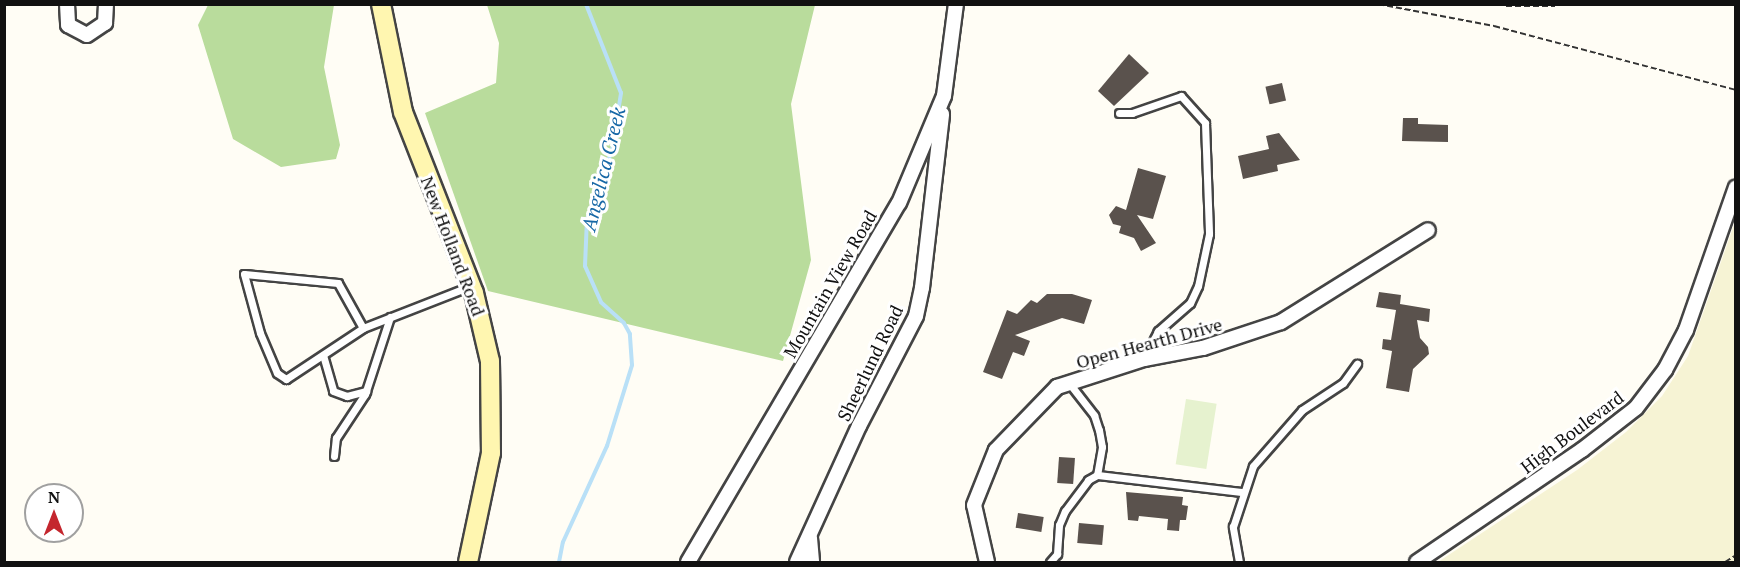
<!DOCTYPE html>
<style>
body{margin:0}
#map{position:relative;width:1740px;height:567px;overflow:hidden;background:#fffdf5;font-family:"PT Serif",serif}
div>[style]{position:absolute}
.farmland>*{inset:0;background:#f6f3d4}
.forest>*{inset:0;background:#b9dc9c}
.pitch>*{inset:0;background:#e6f2cf;transform-origin:0 0}
.stream>*{height:4px;margin:-2px;padding:0 2px;transform-origin:2px;border-radius:2px;background:#b9e0f7}
.building>*{inset:0;background:#5a524d;transform-origin:0 0}
.path>*{height:2px;margin-top:-1px;transform-origin:0;background:repeating-linear-gradient(90deg,#333 0 6px,transparent 0 9px)}
.roads{filter:drop-shadow(2px 0 #444) drop-shadow(-2px 0 #444) drop-shadow(0 2px #444) drop-shadow(0 -2px #444)}
.lane>*{height:7px;margin:-3.5px;padding:0 3.5px;transform-origin:3.5px;border-radius:3.5px;background:#fff}
.street>*{height:14px;margin:-7px;padding:0 7px;transform-origin:7px;border-radius:7px;background:#fff}
.secondary>*{height:18px;margin:-9px;padding:0 9px;transform-origin:9px;border-radius:9px;background:#fff6b0}
span{translate:-50% -50%;white-space:nowrap;text-align:center;line-height:1.15;-webkit-text-stroke:6px #fff;paint-order:stroke}
.street-label{font-size:18px;color:#111}
.water-label{font-size:20px;color:#1768a6;font-style:italic}
.frame{position:absolute;inset:0;border:6px solid #111;pointer-events:none}
.north{position:absolute;left:24px;top:483px;width:60px;height:60px;box-sizing:border-box;background:#fff;border:2px solid #a0a0a0;border-radius:50%;rotate:0deg;font-size:16px;font-weight:700;line-height:24px;text-align:center;color:#111}
.north::after{content:'';display:block;margin:auto;width:21px;height:27px;background:#c4262e;clip-path:polygon(50% 0,100% 100%,50% 72%,0 100%)}
</style>
<div id="map">
<div class="farmland">
<i style="clip-path:polygon(1735px 222px,1735px 562px,1438px 562px,1577px 470px,1626px 432px,1662px 396px,1688px 356px)"></i>
</div>
<div class="forest">
<i style="clip-path:polygon(208px 5px,334px 5px,324px 67px,340px 145px,336px 159px,281px 167px,233px 139px,198px 25px)"></i>
<i style="clip-path:polygon(487px 5px,815px 5px,791px 104px,811px 260px,783px 361px,488px 291px,425px 113px,496px 83px,499px 43px)"></i>
</div>
<div class="pitch">
<i style="left:1186px;top:399px;width:31px;height:66px;rotate:9deg"></i>
</div>
<div class="stream">
<i style="left:559px;top:562px;width:20px;rotate:-79deg"></i>
<i style="left:563px;top:542px;width:106px;rotate:-65.4deg"></i>
<i style="left:607px;top:446px;width:85px;rotate:-72.8deg"></i>
<i style="left:632px;top:365px;width:31px;rotate:-94deg"></i>
<i style="left:630px;top:334px;width:13px;rotate:-119deg"></i>
<i style="left:624px;top:323px;width:31px;rotate:-138deg"></i>
<i style="left:601px;top:302px;width:39px;rotate:-114deg"></i>
<i style="left:585px;top:266px;width:47px;rotate:-87.6deg"></i>
<i style="left:587px;top:219px;width:73px;rotate:-70.1deg"></i>
<i style="left:612px;top:150px;width:58px;rotate:-81deg"></i>
<i style="left:621px;top:93px;width:96px;rotate:-111.5deg"></i>
</div>
<div class="building">
<i style="clip-path:polygon(1129px 54px,1149px 73px,1114px 106px,1098px 91px)"></i>
<i style="left:1282px;top:83px;width:18px;height:17px;rotate:77deg"></i>
<i style="clip-path:polygon(1403px 118px,1418px 118px,1418px 124px,1448px 125px,1448px 142px,1402px 141px)"></i>
<i style="clip-path:polygon(1279px 133px,1300px 160px,1277px 165px,1278px 171px,1243px 179px,1238px 156px,1269px 149px,1266px 136px)"></i>
<i style="clip-path:polygon(1138px 168px,1166px 176px,1153px 219px,1137px 215px,1156px 243px,1141px 251px,1134px 238px,1119px 233px,1121px 226px,1113px 224px,1109px 215px,1116px 206px,1126px 210px)"></i>
<i style="clip-path:polygon(1379px 292px,1401px 295px,1400px 304px,1430px 309px,1429px 322px,1417px 320px,1420px 338px,1428px 347px,1429px 354px,1413px 369px,1409px 392px,1386px 388px,1392px 351px,1382px 349px,1383px 339px,1391px 340px,1396px 310px,1376px 307px)"></i>
<i style="clip-path:polygon(1047px 294px,1072px 294px,1092px 300px,1084px 324px,1062px 318px,1015px 335px,1030px 341px,1024px 356px,1013px 352px,1002px 379px,983px 372px,1007px 310px,1017px 314px,1031px 300px,1037px 303px)"></i>
<i style="left:1059px;top:457px;width:16px;height:26px;rotate:4deg"></i>
<i style="clip-path:polygon(1126px 492px,1183px 497px,1182px 505px,1188px 506px,1186px 520px,1180px 520px,1179px 531px,1167px 530px,1168px 519px,1139px 516px,1138px 521px,1128px 520px)"></i>
<i style="left:1018px;top:513px;width:26px;height:15px;rotate:9deg"></i>
<i style="left:1079px;top:523px;width:25px;height:20px;rotate:5deg"></i>
</div>
<div class="path">
<i style="left:1378px;top:4px;width:118px;rotate:10.7deg"></i>
<i style="left:1494px;top:26px;width:250px;rotate:14.8deg"></i>
<i style="left:1506px;top:6px;width:49px"></i>
<i style="left:1725px;top:562px;width:13px;rotate:-32deg"></i>
</div>
<div class="roads">
<div class="lane">
<i style="left:1119px;top:113px;width:13px"></i>
<i style="left:1132px;top:113px;width:52px;rotate:-19.1deg"></i>
<i style="left:1181px;top:96px;width:36px;rotate:48deg"></i>
<i style="left:1205px;top:123px;width:111px;rotate:87.9deg"></i>
<i style="left:1209px;top:234px;width:53px;rotate:101.9deg"></i>
<i style="left:1198px;top:286px;width:19px;rotate:115deg"></i>
<i style="left:1190px;top:303px;width:43px;rotate:138.8deg"></i>
<i style="left:1158px;top:331px;width:31px;rotate:117deg"></i>
<i style="left:363px;top:328px;width:51px;rotate:-119.1deg"></i>
<i style="left:338px;top:283px;width:94px;rotate:-174.5deg"></i>
<i style="left:244px;top:274px;width:61px;rotate:74.8deg"></i>
<i style="left:260px;top:333px;width:43px;rotate:67deg"></i>
<i style="left:277px;top:373px;width:11px;rotate:34deg"></i>
<i style="left:286px;top:379px;width:92px;rotate:-33.5deg"></i>
<i style="left:363px;top:328px;width:116px;rotate:-21.3deg"></i>
<i style="left:323px;top:355px;width:37px;rotate:74deg"></i>
<i style="left:333px;top:391px;width:15px;rotate:20deg"></i>
<i style="left:347px;top:396px;width:20px;rotate:-15deg"></i>
<i style="left:1069px;top:383px;width:41px;rotate:52deg"></i>
<i style="left:1094px;top:415px;width:16px;rotate:72deg"></i>
<i style="left:1099px;top:430px;width:17px;rotate:80deg"></i>
<i style="left:1102px;top:447px;width:28px;rotate:100deg"></i>
<i style="left:334px;top:456px;width:18px;rotate:-84deg"></i>
<i style="left:336px;top:438px;width:53px;rotate:-56.6deg"></i>
<i style="left:365px;top:394px;width:81px;rotate:-72deg"></i>
<i style="left:1050px;top:562px;width:11px;rotate:-49deg"></i>
<i style="left:1057px;top:554px;width:29px;rotate:-86deg"></i>
<i style="left:1059px;top:525px;width:15px;rotate:-67deg"></i>
<i style="left:1065px;top:511px;width:39px;rotate:-53deg"></i>
<i style="left:1088px;top:480px;width:10px;rotate:-29deg"></i>
<i style="left:1097px;top:475px;width:146px;rotate:6.7deg"></i>
<i style="left:1239px;top:562px;width:36px;rotate:-100deg"></i>
<i style="left:1233px;top:527px;width:64px;rotate:-71.8deg"></i>
<i style="left:1253px;top:466px;width:74px;rotate:-48.8deg"></i>
<i style="left:1302px;top:410px;width:49px;rotate:-33.4deg"></i>
<i style="left:1343px;top:383px;width:24px;rotate:-54deg"></i>
</div>
<div class="street">
<i style="left:67px;top:4px;width:21px;rotate:87deg"></i>
<i style="left:68px;top:25px;width:21px;rotate:28deg"></i>
<i style="left:87px;top:35px;width:22px;rotate:-34deg"></i>
<i style="left:105px;top:23px;width:19px;rotate:-87deg"></i>
<i style="left:810px;top:538px;width:24px;rotate:85deg"></i>
<i style="left:688px;top:562px;width:416px;rotate:-59.6deg"></i>
<i style="left:899px;top:203px;width:116px;rotate:-67.2deg"></i>
<i style="left:944px;top:96px;width:93px;rotate:-82.6deg"></i>
<i style="left:797px;top:562px;width:149px;rotate:-65.5deg"></i>
<i style="left:859px;top:426px;width:124px;rotate:-62.6deg"></i>
<i style="left:916px;top:316px;width:29px;rotate:-78deg"></i>
<i style="left:922px;top:288px;width:175px;rotate:-83.4deg"></i>
<i style="left:987px;top:562px;width:58px;rotate:-102.8deg"></i>
<i style="left:974px;top:505px;width:59px;rotate:-68.2deg"></i>
<i style="left:996px;top:450px;width:88px;rotate:-45.9deg"></i>
<i style="left:1057px;top:387px;width:91px;rotate:-17.8deg"></i>
<i style="left:1144px;top:359px;width:60px;rotate:-10.6deg"></i>
<i style="left:1203px;top:348px;width:82px;rotate:-18.4deg"></i>
<i style="left:1281px;top:322px;width:173px;rotate:-32deg"></i>
<i style="left:1417px;top:562px;width:199px;rotate:-34.2deg"></i>
<i style="left:1582px;top:450px;width:68px;rotate:-37.9deg"></i>
<i style="left:1636px;top:408px;width:48px;rotate:-52.7deg"></i>
<i style="left:1665px;top:370px;width:45px;rotate:-62.3deg"></i>
<i style="left:1686px;top:330px;width:151px;rotate:-70.7deg"></i>
</div>
<div class="secondary">
<i style="left:381px;top:4px;width:110px;rotate:78.5deg"></i>
<i style="left:403px;top:112px;width:194px;rotate:68.6deg"></i>
<i style="left:474px;top:293px;width:70px;rotate:76.8deg"></i>
<i style="left:490px;top:361px;width:92px;rotate:89.4deg"></i>
<i style="left:491px;top:453px;width:111px;rotate:101.9deg"></i>
</div>
</div>
<div class="street-label">
<span style="left:453px;top:246px;rotate:69deg">New Holland Road</span>
<span style="left:830px;top:284px;rotate:-60deg">Mountain View Road</span>
<span style="left:1149px;top:343px;rotate:-15deg">Open Hearth Drive</span>
<span style="left:870px;top:363px;rotate:-64deg">Sheerlund Road</span>
<span style="left:1572px;top:432px;rotate:-37deg">High Boulevard</span>
</div>
<div class="water-label">
<span style="left:603px;top:169px;rotate:-76deg">Angelica Creek</span>
</div>
<div class="frame"></div>
<div class="north">N</div>
</div>
